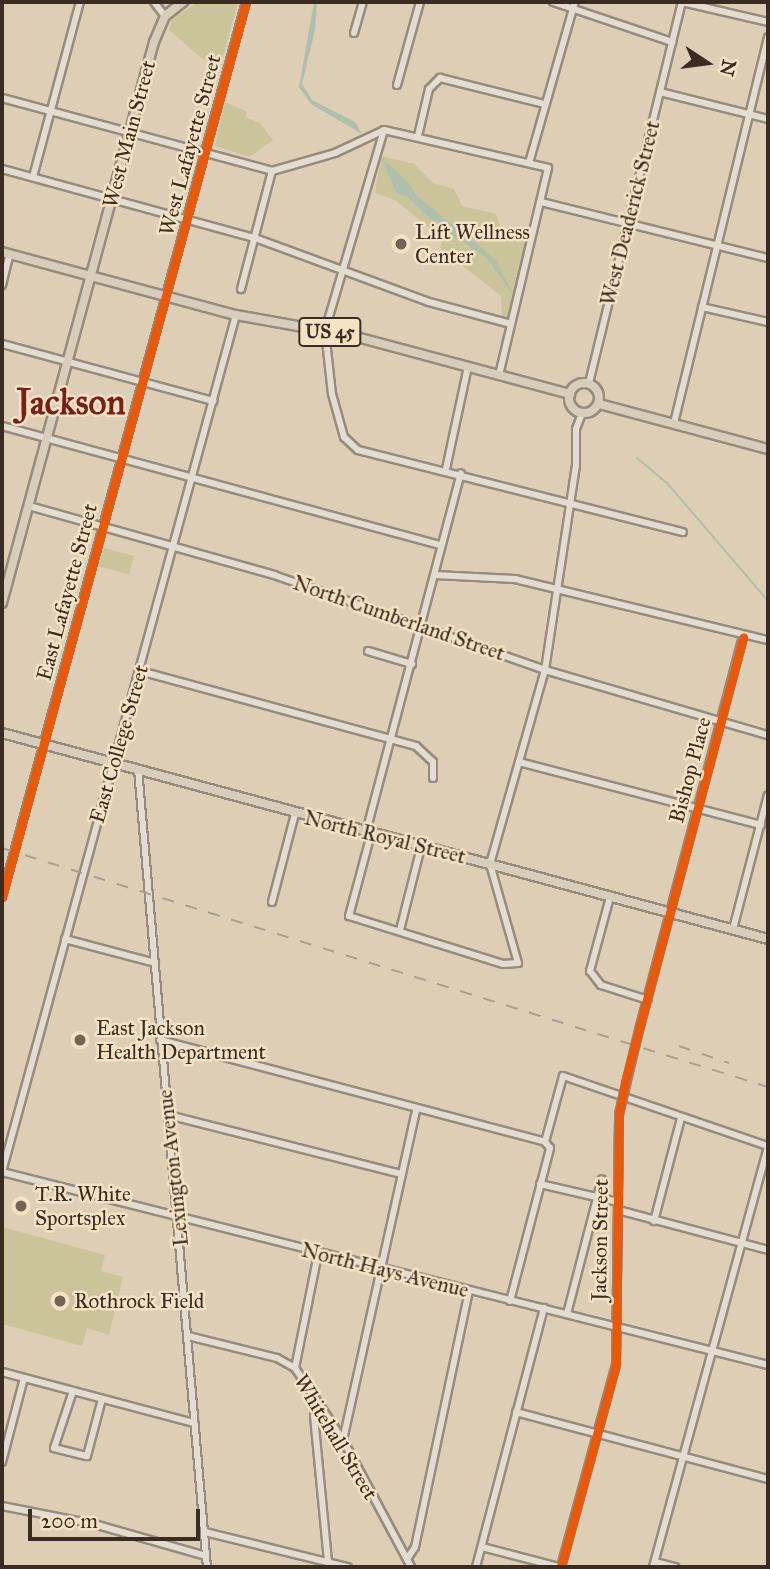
<!DOCTYPE html>
<style>
body{margin:0}
#map{position:relative;width:770px;height:1569px;overflow:hidden;background:#deceb6;font-family:"IM FELL Great Primer",serif}
div>[style]{position:absolute}
.green>*{inset:0;background:#cbc49a;transform-origin:0 0}
.water>*{inset:0;background:#aebfac}
.stream>*{height:2px;margin:-1px;padding:0 1px;transform-origin:1px;border-radius:1px;background:#aebfac}
.roads{filter:drop-shadow(2px 0 #968b7d) drop-shadow(-2px 0 #968b7d) drop-shadow(0 2px #968b7d) drop-shadow(0 -2px #968b7d)}
.minor>*{height:6px;margin:-3px;padding:0 3px;transform-origin:3px;border-radius:3px;background:#e4dcd0}
.major>*{height:8px;margin:-4px;padding:0 4px;transform-origin:4px;border-radius:4px;background:#d8ccbb}
.major>.ring{margin:-4px;padding:0;box-sizing:content-box;background:none;border:8px solid #d8ccbb;border-radius:50%}
.rail>*{height:2px;margin-top:-1px;transform-origin:0;background:repeating-linear-gradient(90deg,#a8a096 0 12px,transparent 0 24px)}
.bridges{filter:drop-shadow(2px 0 #968b7d) drop-shadow(-2px 0 #968b7d) drop-shadow(0 2px #968b7d) drop-shadow(0 -2px #968b7d)}
.minor-bridge>*{height:6px;margin:-3px;padding:0 3px;transform-origin:3px;border-radius:3px;background:#e4dcd0}
.cycleway>*{height:9px;margin:-4.5px;padding:0 4.5px;transform-origin:4.5px;border-radius:4.5px;background:#e8590c}
.dots>*{width:19px;height:19px;translate:-50% -50%;box-sizing:border-box;border:4px solid #f4e2c5;border-radius:50%}
span{translate:-50% -50%;white-space:nowrap;text-align:center;line-height:1.15;-webkit-text-stroke:5px #f4e2c5;paint-order:stroke}
.shield-label span{padding:2px 5px;background:#f4e2c5;border:2px solid;border-radius:5px;-webkit-text-stroke-width:0}
.shield-label{font-size:19px;color:#3a2c22;font-weight:700}
.street-label{font-size:21px;color:#3a2c22}
.poi-label{font-size:21px;color:#3a2c22}
.left{translate:0 -50%;text-align:left}
.town-label{font-size:35px;color:#7a1f14;font-weight:700}
.frame{position:absolute;inset:0;border:4px solid #3a2c22;pointer-events:none}
.north{position:absolute;left:672px;top:28px;width:70px;height:70px;-webkit-text-stroke:5px #f4e2c5;paint-order:stroke;rotate:103deg;font-size:19px;font-weight:700;line-height:28px;text-align:center;color:#3a2c22}
.north::after{content:'';display:block;margin:auto;width:24px;height:32px;background:#3a2c22;clip-path:polygon(50% 0,100% 100%,50% 72%,0 100%)}
.scale{position:absolute;left:28px;top:1509px;width:172px;height:32px;box-sizing:border-box;border:4px solid #3a2c22;border-top:0;padding-left:9px;font-size:21px;line-height:24px;white-space:nowrap;color:#3a2c22;-webkit-text-stroke:5px #f4e2c5;paint-order:stroke}
</style>
<div id="map">
<div class="green">
<i style="clip-path:polygon(198px 2px,238px 2px,220px 67px,200px 57px,169px 30px,172px 20px)"></i>
<i style="clip-path:polygon(225px 102px,246px 111px,246px 117px,260px 123px,273px 140px,250px 157px,215px 146px)"></i>
<i style="clip-path:polygon(381px 156px,414px 164px,433px 183px,454px 189px,462px 206px,496px 214px,502px 231px,530px 238px,511px 316px,502px 318px,501px 296px,440px 248px,442px 238px,395px 200px,375px 193px)"></i>
<i style="left:104px;top:548px;width:31px;height:19px;rotate:15deg"></i>
<i style="clip-path:polygon(2px 1227px,105px 1255px,101px 1271px,123px 1277px,109px 1335px,87px 1328px,82px 1346px,2px 1324px)"></i>
</div>
<div class="water">
<i style="clip-path:polygon(314px 2px,317px 2px,315px 30px,302px 84px,312px 100px,355px 122px,362px 134px,311px 104px,299px 87px)"></i>
<i style="clip-path:polygon(382px 158px,408px 182px,417px 196px,495px 259px,514px 296px,486px 257px,451px 234px,446px 224px,433px 221px,406px 196px,396px 193px)"></i>
</div>
<div class="stream">
<i style="left:637px;top:458px;width:39px;rotate:40deg"></i>
<i style="left:667px;top:483px;width:155px;rotate:49.4deg"></i>
</div>
<div class="roads">
<div class="minor">
<i style="left:154px;top:2px;width:18px;rotate:52deg"></i>
<i style="left:553px;top:2px;width:126px;rotate:18.6deg"></i>
<i style="left:682px;top:2px;width:88px;rotate:13.1deg"></i>
<i style="left:354px;top:33px;width:32px;rotate:-74deg"></i>
<i style="left:397px;top:85px;width:86px;rotate:-74.5deg"></i>
<i style="left:660px;top:92px;width:111px;rotate:14deg"></i>
<i style="left:2px;top:98px;width:280px;rotate:15.1deg"></i>
<i style="left:384px;top:130px;width:209px;rotate:106.4deg"></i>
<i style="left:325px;top:331px;width:63px;rotate:83.7deg"></i>
<i style="left:332px;top:394px;width:45px;rotate:74.4deg"></i>
<i style="left:344px;top:437px;width:19px;rotate:43deg"></i>
<i style="left:358px;top:450px;width:335px;rotate:14.2deg"></i>
<i style="left:418px;top:136px;width:48px;rotate:-76.8deg"></i>
<i style="left:429px;top:89px;width:16px;rotate:-45deg"></i>
<i style="left:440px;top:78px;width:107px;rotate:14deg"></i>
<i style="left:529px;top:163px;width:167px;rotate:-74.1deg"></i>
<i style="left:2px;top:169px;width:262px;rotate:15.3deg"></i>
<i style="left:255px;top:238px;width:185px;rotate:20.2deg"></i>
<i style="left:429px;top:302px;width:85px;rotate:15deg"></i>
<i style="left:272px;top:171px;width:66px;rotate:-15.9deg"></i>
<i style="left:335px;top:153px;width:54px;rotate:-25.1deg"></i>
<i style="left:384px;top:130px;width:168px;rotate:13deg"></i>
<i style="left:548px;top:168px;width:213px;rotate:103.3deg"></i>
<i style="left:33px;top:177px;width:181px;rotate:-75deg"></i>
<i style="left:541px;top:202px;width:234px;rotate:13.9deg"></i>
<i style="left:2px;top:285px;width:32px;rotate:-76deg"></i>
<i style="left:241px;top:289px;width:122px;rotate:-75.3deg"></i>
<i style="left:702px;top:307px;width:68px;rotate:12.8deg"></i>
<i style="left:2px;top:344px;width:219px;rotate:15.1deg"></i>
<i style="left:589px;top:383px;width:392px;rotate:-76.3deg"></i>
<i style="left:674px;top:423px;width:397px;rotate:-76.3deg"></i>
<i style="left:2px;top:426px;width:455px;rotate:15.2deg"></i>
<i style="left:446px;top:469px;width:105px;rotate:-77.9deg"></i>
<i style="left:29px;top:506px;width:255px;rotate:15.7deg"></i>
<i style="left:274px;top:575px;width:287px;rotate:19.3deg"></i>
<i style="left:545px;top:670px;width:232px;rotate:16.3deg"></i>
<i style="left:435px;top:575px;width:80px;rotate:2.9deg"></i>
<i style="left:515px;top:579px;width:260px;rotate:13.6deg"></i>
<i style="left:368px;top:651px;width:46px;rotate:16.5deg"></i>
<i style="left:140px;top:671px;width:286px;rotate:15.2deg"></i>
<i style="left:416px;top:746px;width:23px;rotate:43deg"></i>
<i style="left:433px;top:762px;width:16px;rotate:90deg"></i>
<i style="left:519px;top:762px;width:250px;rotate:14.6deg"></i>
<i style="left:138px;top:769px;width:801px;rotate:85.06deg"></i>
<i style="left:366px;top:832px;width:371px;rotate:-75.2deg"></i>
<i style="left:371px;top:834px;width:85px;rotate:105deg"></i>
<i style="left:349px;top:916px;width:161px;rotate:17.3deg"></i>
<i style="left:503px;top:964px;width:15px;rotate:-4deg"></i>
<i style="left:518px;top:963px;width:103px;rotate:-105.8deg"></i>
<i style="left:490px;top:864px;width:202px;rotate:-74.2deg"></i>
<i style="left:545px;top:670px;width:206px;rotate:-81.4deg"></i>
<i style="left:576px;top:466px;width:37px;rotate:-90deg"></i>
<i style="left:576px;top:429px;width:17px;rotate:-69deg"></i>
<i style="left:2px;top:897px;width:928px;rotate:-74.75deg"></i>
<i style="left:610px;top:897px;width:77px;rotate:105.1deg"></i>
<i style="left:590px;top:971px;width:18px;rotate:52deg"></i>
<i style="left:601px;top:985px;width:49px;rotate:17.7deg"></i>
<i style="left:272px;top:902px;width:91px;rotate:-75.4deg"></i>
<i style="left:733px;top:929px;width:138px;rotate:-75.4deg"></i>
<i style="left:400px;top:930px;width:86px;rotate:-75.8deg"></i>
<i style="left:65px;top:939px;width:93px;rotate:14.9deg"></i>
<i style="left:639px;top:1030px;width:407px;rotate:-75.2deg"></i>
<i style="left:160px;top:1040px;width:398px;rotate:14.8deg"></i>
<i style="left:168px;top:1115px;width:240px;rotate:14.2deg"></i>
<i style="left:2px;top:1172px;width:888px;rotate:-74.73deg"></i>
<i style="left:2px;top:1172px;width:790px;rotate:14.14deg"></i>
<i style="left:540px;top:1184px;width:80px;rotate:13deg"></i>
<i style="left:618px;top:1210px;width:155px;rotate:14.9deg"></i>
<i style="left:654px;top:1221px;width:106px;rotate:-75.3deg"></i>
<i style="left:510px;top:1301px;width:158px;rotate:-75.3deg"></i>
<i style="left:550px;top:1148px;width:8px;rotate:-130deg"></i>
<i style="left:545px;top:1142px;width:68px;rotate:-74.7deg"></i>
<i style="left:563px;top:1076px;width:217px;rotate:18.9deg"></i>
<i style="left:567px;top:1314px;width:139px;rotate:-75.5deg"></i>
<i style="left:188px;top:1336px;width:92px;rotate:13.9deg"></i>
<i style="left:277px;top:1358px;width:21px;rotate:29deg"></i>
<i style="left:295px;top:1368px;width:87px;rotate:56.3deg"></i>
<i style="left:343px;top:1440px;width:144px;rotate:61.8deg"></i>
<i style="left:295px;top:1368px;width:116px;rotate:-78.6deg"></i>
<i style="left:2px;top:1372px;width:199px;rotate:14.9deg"></i>
<i style="left:73px;top:1391px;width:60px;rotate:108.4deg"></i>
<i style="left:54px;top:1448px;width:34px;rotate:14deg"></i>
<i style="left:87px;top:1456px;width:59px;rotate:-75.3deg"></i>
<i style="left:321px;top:1405px;width:13px;rotate:122deg"></i>
<i style="left:314px;top:1416px;width:147px;rotate:84.5deg"></i>
<i style="left:516px;top:1412px;width:261px;rotate:14.9deg"></i>
<i style="left:343px;top:1440px;width:337px;rotate:-77.5deg"></i>
<i style="left:2px;top:1462px;width:87px;rotate:-75.3deg"></i>
<i style="left:2px;top:1506px;width:94px;rotate:11.1deg"></i>
<i style="left:94px;top:1524px;width:116px;rotate:15.9deg"></i>
<i style="left:205px;top:1532px;width:147px;rotate:13.8deg"></i>
<i style="left:482px;top:1547px;width:80px;rotate:14.6deg"></i>
<i style="left:407px;top:1559px;width:14px;rotate:-56deg"></i>
<i style="left:415px;top:1547px;width:262px;rotate:-78.1deg"></i>
<i style="left:655px;top:1562px;width:21px;rotate:14deg"></i>
<i style="left:476px;top:1567px;width:268px;rotate:-75.3deg"></i>
<i style="left:561px;top:1567px;width:210px;rotate:-74.8deg"></i>
<i style="left:616px;top:1364px;width:250px;rotate:-89.3deg"></i>
<i style="left:653px;top:1567px;width:434px;rotate:-74.7deg"></i>
</div>
<div class="major">
<i style="left:2px;top:252px;width:242px;rotate:15.1deg"></i>
<i style="left:236px;top:315px;width:119px;rotate:10.2deg"></i>
<i style="left:353px;top:336px;width:225px;rotate:15deg"></i>
<i class="ring" style="left:569px;top:383px;width:22px;height:22px"></i>
<i style="left:599px;top:404px;width:175px;rotate:14.9deg"></i>
<i style="left:2px;top:603px;width:581px;rotate:-74.84deg"></i>
<i style="left:154px;top:42px;width:28px;rotate:-67deg"></i>
<i style="left:165px;top:16px;width:23px;rotate:-38deg"></i>
<i style="left:2px;top:733px;width:793px;rotate:15.05deg"></i>
</div>
</div>
<div class="rail">
<i style="left:2px;top:848px;width:802px;rotate:17.33deg"></i>
<i style="left:679px;top:1046px;width:53px;rotate:18.8deg"></i>
</div>
<div class="bridges">
<div class="minor-bridge">
<i style="left:619px;top:1114px;width:86px;rotate:-76.6deg"></i>
</div>
</div>
<div class="cycleway">
<i style="left:2px;top:897px;width:928px;rotate:-74.75deg"></i>
<i style="left:561px;top:1567px;width:210px;rotate:-74.8deg"></i>
<i style="left:616px;top:1364px;width:250px;rotate:-89.3deg"></i>
<i style="left:619px;top:1114px;width:33px;rotate:-79deg"></i>
<i style="left:625px;top:1082px;width:460px;rotate:-75.1deg"></i>
</div>
<div class="dots">
<i style="left:401px;top:244px;background:#736556"></i>
<i style="left:80px;top:1040px;background:#736556"></i>
<i style="left:21px;top:1206px;background:#736556"></i>
<i style="left:60px;top:1301px;background:#736556"></i>
</div>
<div class="shield-label">
<span style="left:330px;top:332px">US 45</span>
</div>
<div class="street-label">
<span style="left:129px;top:134px;rotate:-75deg">West Main Street</span>
<span style="left:190px;top:145px;rotate:-75deg">West Lafayette Street</span>
<span style="left:630px;top:213px;rotate:-76deg">West Deaderick Street</span>
<span style="left:67px;top:592px;rotate:-75deg">East Lafayette Street</span>
<span style="left:399px;top:618px;rotate:19deg">North Cumberland Street</span>
<span style="left:119px;top:744px;rotate:-74deg">East College Street</span>
<span style="left:690px;top:770px;rotate:-75deg">Bishop Place</span>
<span style="left:385px;top:837px;rotate:14deg">North Royal Street</span>
<span style="left:173px;top:1168px;rotate:-96deg">Lexington Avenue</span>
<span style="left:600px;top:1240px;rotate:-89deg">Jackson Street</span>
<span style="left:385px;top:1270px;rotate:14deg">North Hays Avenue</span>
<span style="left:336px;top:1437px;rotate:59deg">Whitehall Street</span>
</div>
<div class="poi-label">
<span class="left" style="left:415px;top:244px">Lift Wellness<br>Center</span>
<span class="left" style="left:96px;top:1040px">East Jackson<br>Health Department</span>
<span class="left" style="left:35px;top:1206px">T.R. White<br>Sportsplex</span>
<span class="left" style="left:74px;top:1301px">Rothrock Field</span>
</div>
<div class="town-label">
<span style="left:71px;top:403px">Jackson</span>
</div>
<div class="frame"></div>
<div class="north">N</div>
<div class="scale">200 m</div>
</div>
